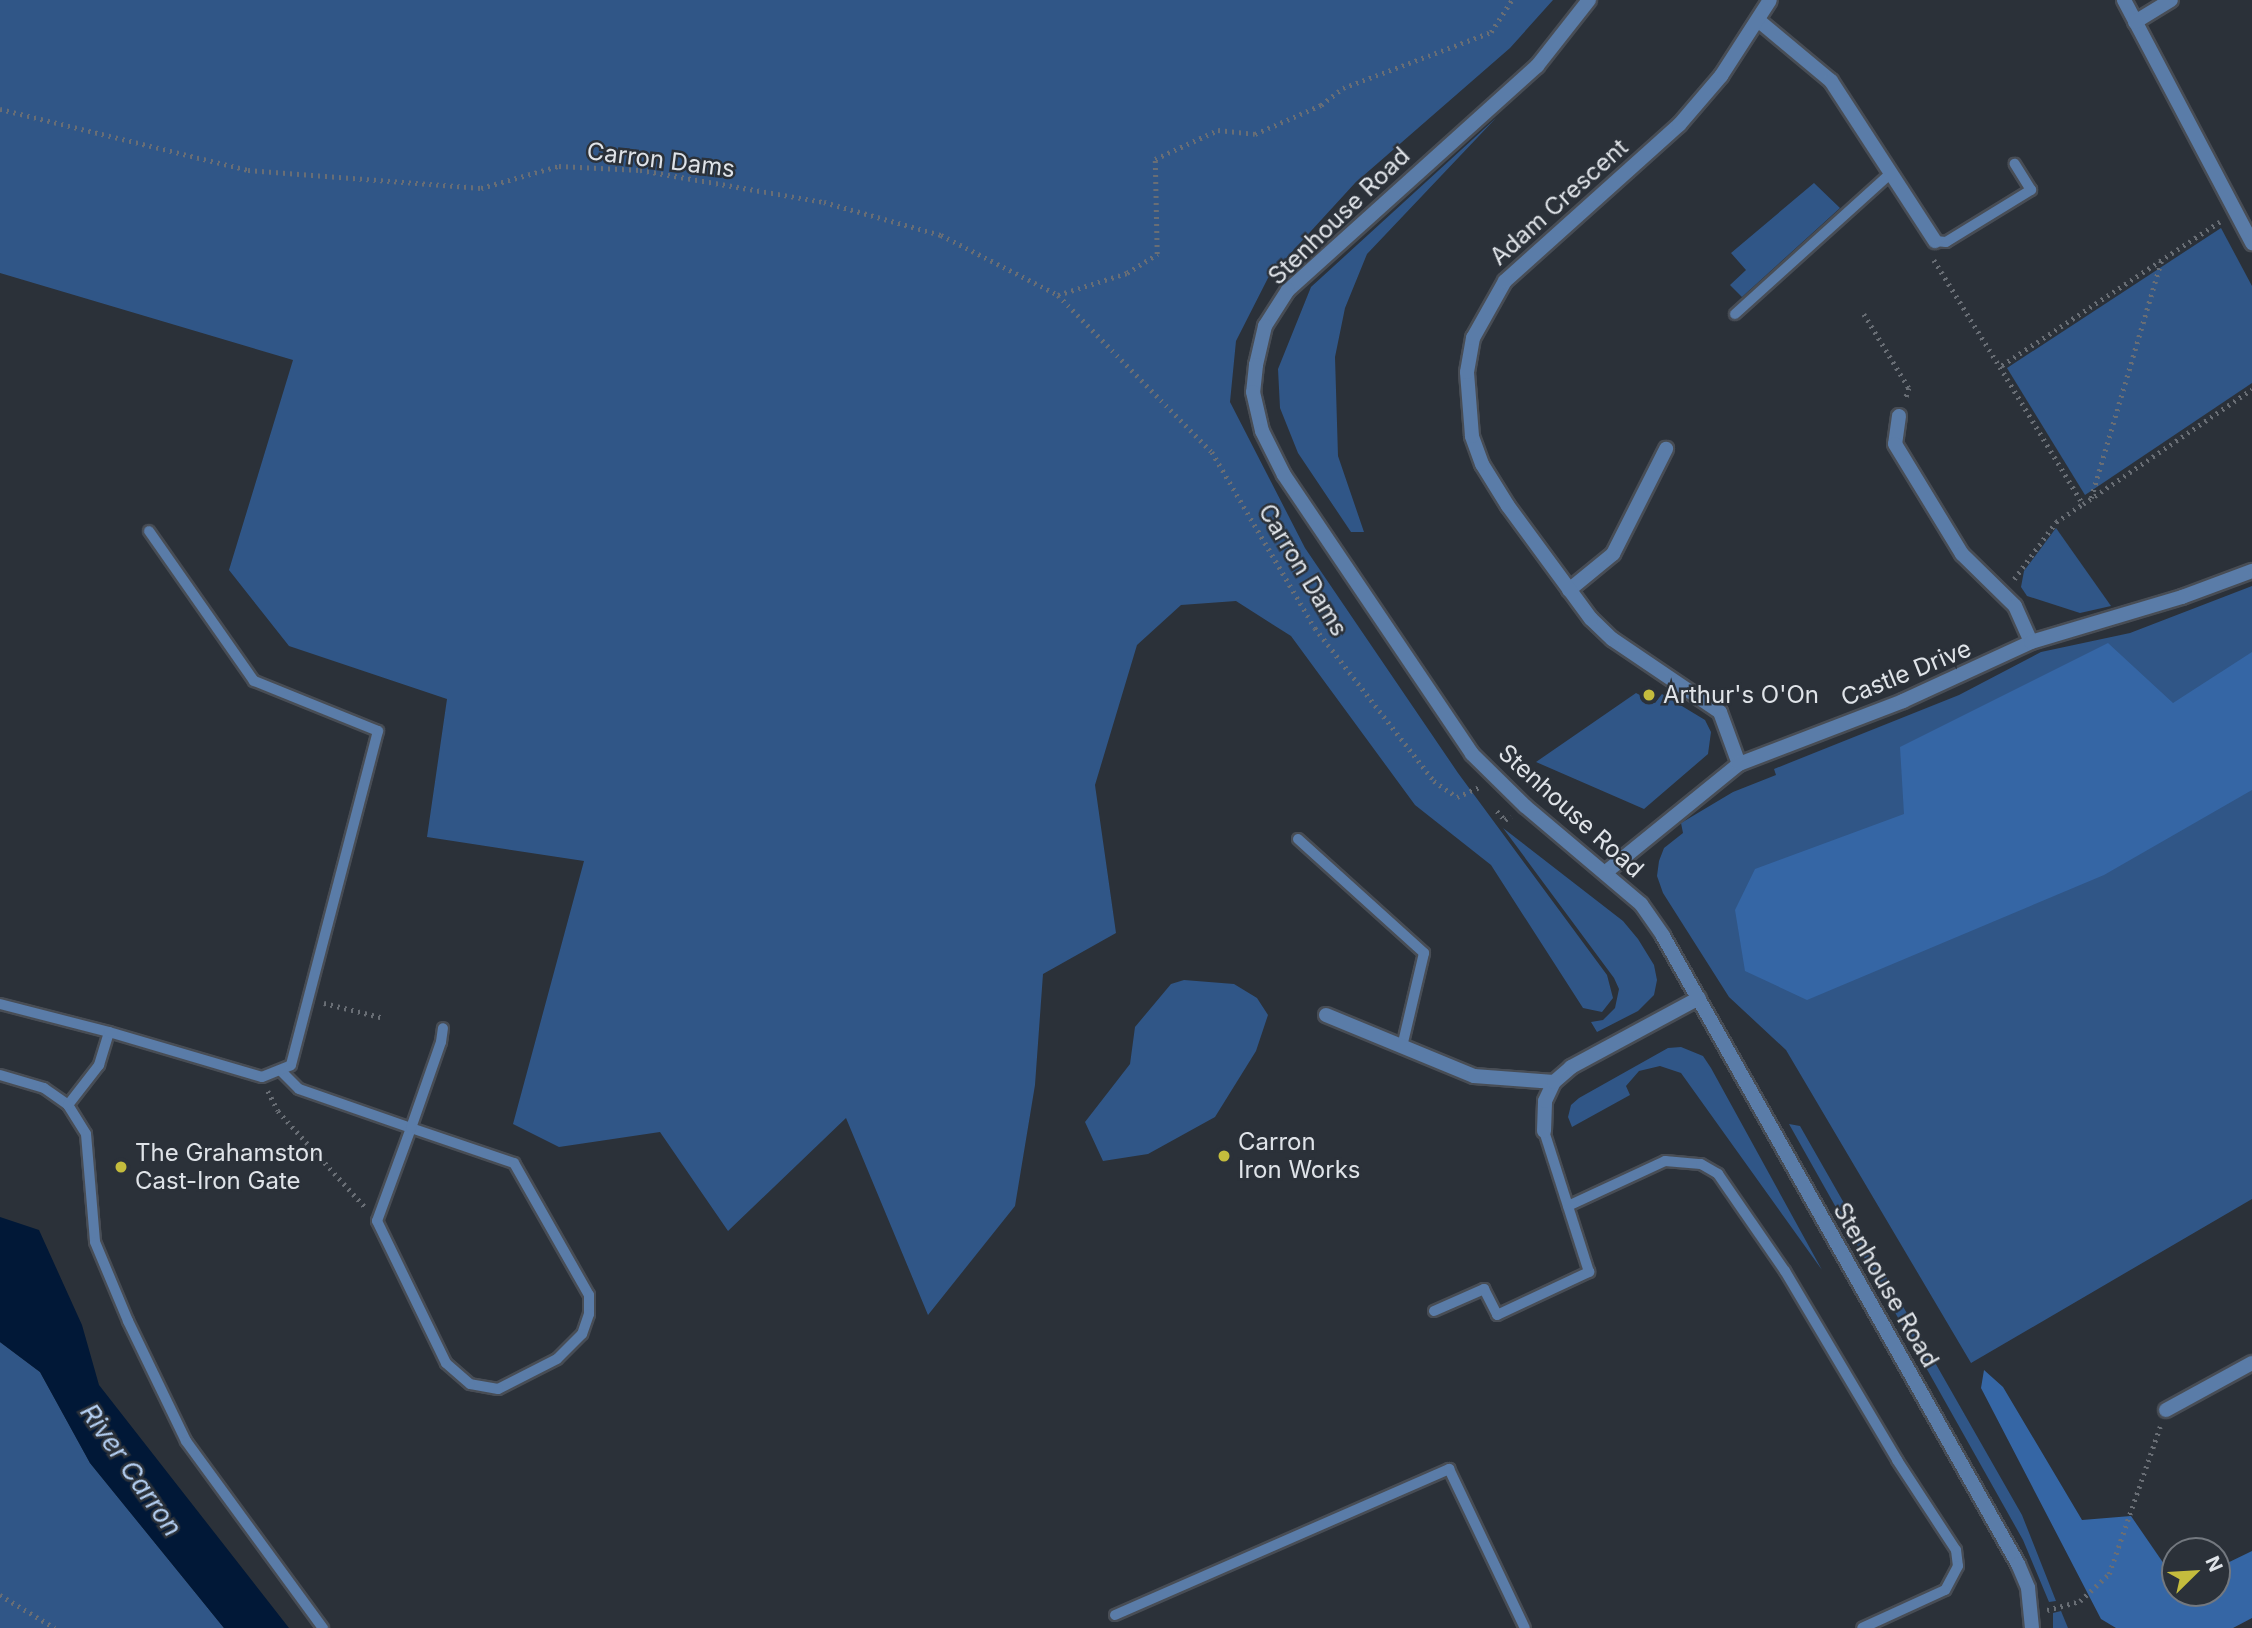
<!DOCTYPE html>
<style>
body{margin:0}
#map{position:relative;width:2252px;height:1628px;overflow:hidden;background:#2b3139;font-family:Inter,sans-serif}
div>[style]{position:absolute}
.green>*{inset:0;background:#305687}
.forest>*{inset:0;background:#3566a5}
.water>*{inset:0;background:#011837}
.path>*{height:4.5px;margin-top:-2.25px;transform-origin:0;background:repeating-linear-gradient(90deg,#696e75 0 2px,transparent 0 7px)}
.roads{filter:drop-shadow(2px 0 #484d55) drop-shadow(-2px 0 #484d55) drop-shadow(0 2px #484d55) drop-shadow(0 -2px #484d55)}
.service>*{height:10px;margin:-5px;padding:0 5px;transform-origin:5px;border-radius:5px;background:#5a7ca8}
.minor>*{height:14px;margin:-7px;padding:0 7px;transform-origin:7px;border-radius:7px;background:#5a7ca8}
.tertiary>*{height:14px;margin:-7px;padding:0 7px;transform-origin:7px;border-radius:7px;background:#5a7ca8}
.dots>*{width:19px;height:19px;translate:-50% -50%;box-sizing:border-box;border:4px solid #2b3139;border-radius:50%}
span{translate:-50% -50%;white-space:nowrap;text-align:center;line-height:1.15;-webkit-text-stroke:5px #2b3139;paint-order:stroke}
.street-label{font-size:24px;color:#dfe3e8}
.poi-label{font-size:24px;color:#dfe3e8}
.left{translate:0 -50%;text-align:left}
.water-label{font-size:26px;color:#b4cff2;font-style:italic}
.north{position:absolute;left:2161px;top:1537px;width:70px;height:70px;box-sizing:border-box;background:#2b3139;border:2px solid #73787f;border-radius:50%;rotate:66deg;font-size:19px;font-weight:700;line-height:28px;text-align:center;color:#dfe3e8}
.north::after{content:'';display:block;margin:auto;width:24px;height:32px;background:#c4bc3d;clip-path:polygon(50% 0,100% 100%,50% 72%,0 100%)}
</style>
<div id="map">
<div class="green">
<i style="clip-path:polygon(0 0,1553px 0,1510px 48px,1355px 183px,1268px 278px,1236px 341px,1230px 402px,1305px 548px,1458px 773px,1607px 975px,1613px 998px,1602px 1012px,1583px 1008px,1491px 865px,1415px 805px,1291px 636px,1236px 601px,1181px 605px,1137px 645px,1095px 785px,1116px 933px,1043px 974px,1035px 1085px,1015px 1206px,928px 1315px,846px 1118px,728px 1231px,660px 1132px,559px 1147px,513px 1124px,584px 861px,427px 837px,447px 699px,289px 646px,229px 570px,293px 360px,0 273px)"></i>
<i style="clip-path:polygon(1496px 118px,1367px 254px,1345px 308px,1335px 357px,1338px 456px,1364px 532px,1351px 532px,1298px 453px,1280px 408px,1278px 369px,1311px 287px)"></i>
<i style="clip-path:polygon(1814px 183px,1840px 208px,1742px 297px,1730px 285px,1746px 270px,1731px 253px)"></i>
<i style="clip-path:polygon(2221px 228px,2252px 286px,2252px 383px,2085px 495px,2007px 368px)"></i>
<i style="clip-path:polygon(2056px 528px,2111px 606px,2080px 613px,2027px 596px,2021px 587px,2024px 571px)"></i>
<i style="clip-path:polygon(2252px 586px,2252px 1199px,1971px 1363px,1786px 1050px,1729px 997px,1663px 893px,1657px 876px,1659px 861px,1664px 848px,1683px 833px,1681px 823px,1733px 792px,1776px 775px,1774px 769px,1959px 695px,2041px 652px,2130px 633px)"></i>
<i style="clip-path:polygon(1636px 693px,1655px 703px,1662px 694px,1705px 720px,1711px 732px,1708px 754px,1644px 809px,1536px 762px)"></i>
<i style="clip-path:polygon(1503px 828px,1623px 921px,1638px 939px,1654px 965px,1657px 980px,1654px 995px,1638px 1011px,1597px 1032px,1591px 1022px,1603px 1020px,1615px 1008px,1619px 989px,1614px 978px)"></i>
<i style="clip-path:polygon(1184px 980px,1234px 984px,1257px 998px,1268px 1015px,1256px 1051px,1215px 1117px,1148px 1154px,1103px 1161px,1085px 1122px,1130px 1064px,1135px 1027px,1171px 984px)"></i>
<i style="clip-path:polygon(1681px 1047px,1703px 1056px,1711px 1068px,1822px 1270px,1681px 1073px,1660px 1066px,1639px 1071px,1626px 1086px,1630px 1095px,1572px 1127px,1568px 1117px,1571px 1105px,1579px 1098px,1668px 1048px)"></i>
<i style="clip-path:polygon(1789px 1124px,1800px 1126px,2022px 1515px,2056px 1601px,2049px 1602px,2023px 1540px)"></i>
<i style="clip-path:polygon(0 1342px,40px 1372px,90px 1463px,224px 1628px,0 1628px)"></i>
<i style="clip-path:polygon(2061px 1611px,2068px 1628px,2053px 1628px,2053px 1613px)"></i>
</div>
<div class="forest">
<i style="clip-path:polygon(2108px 643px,2173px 703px,2252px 652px,2252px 790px,2104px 875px,1807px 1000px,1745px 971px,1735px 910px,1755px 869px,1904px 814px,1900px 747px)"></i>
<i style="clip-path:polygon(1984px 1370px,2003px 1387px,2082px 1520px,2131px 1516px,2175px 1580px,2175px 1593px,2217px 1593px,2217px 1568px,2252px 1551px,2252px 1618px,2233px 1628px,2116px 1628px,2101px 1619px,1981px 1388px)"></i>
</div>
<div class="water">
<i style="clip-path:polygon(0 1217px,39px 1230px,82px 1325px,99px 1385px,289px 1628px,224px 1628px,90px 1463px,40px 1372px,0 1342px)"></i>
</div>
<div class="path">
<i style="left:0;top:109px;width:255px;rotate:13.8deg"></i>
<i style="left:248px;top:170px;width:234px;rotate:4.4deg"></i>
<i style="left:481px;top:188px;width:81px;rotate:-15.8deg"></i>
<i style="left:559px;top:166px;width:81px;rotate:2.8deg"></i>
<i style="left:640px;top:170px;width:187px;rotate:9.9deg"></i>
<i style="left:824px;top:202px;width:122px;rotate:15.8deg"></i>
<i style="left:941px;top:235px;width:131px;rotate:27.1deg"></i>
<i style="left:1058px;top:295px;width:72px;rotate:-17.7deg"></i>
<i style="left:1127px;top:273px;width:36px;rotate:-32deg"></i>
<i style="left:1157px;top:254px;width:95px;rotate:-91.2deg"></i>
<i style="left:1155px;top:159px;width:69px;rotate:-24.7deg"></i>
<i style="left:1218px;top:130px;width:37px;rotate:6deg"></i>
<i style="left:1255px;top:134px;width:72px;rotate:-23.7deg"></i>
<i style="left:1321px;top:105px;width:28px;rotate:-38deg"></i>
<i style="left:1343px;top:88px;width:158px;rotate:-20.7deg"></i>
<i style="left:1491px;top:32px;width:38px;rotate:-57deg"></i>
<i style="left:2220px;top:222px;width:263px;rotate:146.6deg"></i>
<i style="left:2000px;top:367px;width:160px;rotate:58.8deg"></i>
<i style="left:2083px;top:504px;width:204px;rotate:-34.2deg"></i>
<i style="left:1934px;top:260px;width:126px;rotate:58.3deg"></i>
<i style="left:1058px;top:295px;width:220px;rotate:45.6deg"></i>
<i style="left:1212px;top:452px;width:204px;rotate:59.7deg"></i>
<i style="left:1315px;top:628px;width:194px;rotate:52.1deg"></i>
<i style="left:1434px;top:781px;width:28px;rotate:35deg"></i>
<i style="left:1457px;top:797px;width:24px;rotate:-24deg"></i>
<i style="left:1864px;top:314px;width:87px;rotate:58.7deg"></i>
<i style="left:1909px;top:388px;width:10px;rotate:107deg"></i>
<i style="left:2091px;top:498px;width:247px;rotate:-73.5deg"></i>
<i style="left:2014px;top:579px;width:71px;rotate:-53.6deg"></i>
<i style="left:2056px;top:522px;width:32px;rotate:-34deg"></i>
<i style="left:1497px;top:811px;width:12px;rotate:48deg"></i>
<i style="left:1505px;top:820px;width:7px;rotate:-34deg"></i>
<i style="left:324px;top:1003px;width:62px;rotate:14deg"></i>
<i style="left:268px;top:1091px;width:22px;rotate:63deg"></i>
<i style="left:278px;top:1111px;width:130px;rotate:47.8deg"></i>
<i style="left:0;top:1595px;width:64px;rotate:31deg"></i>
<i style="left:2047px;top:1610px;width:34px;rotate:-15deg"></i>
<i style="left:2080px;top:1601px;width:40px;rotate:-43deg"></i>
<i style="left:2109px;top:1574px;width:156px;rotate:-70.9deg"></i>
</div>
<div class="roads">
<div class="service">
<i style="left:1935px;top:241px;width:11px;rotate:5deg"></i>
<i style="left:1946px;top:242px;width:100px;rotate:-31.5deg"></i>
<i style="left:2031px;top:190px;width:31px;rotate:-122deg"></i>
<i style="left:1735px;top:314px;width:209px;rotate:-42.1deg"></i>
<i style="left:1298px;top:839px;width:170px;rotate:42.1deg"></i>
<i style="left:1424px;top:953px;width:97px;rotate:103.2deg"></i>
<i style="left:0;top:1004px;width:113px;rotate:14.4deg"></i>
<i style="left:281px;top:1071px;width:25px;rotate:45deg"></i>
<i style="left:299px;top:1089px;width:119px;rotate:19.2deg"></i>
<i style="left:411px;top:1128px;width:109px;rotate:18.8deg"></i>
<i style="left:514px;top:1163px;width:152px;rotate:60.4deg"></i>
<i style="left:589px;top:1295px;width:19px;rotate:90deg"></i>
<i style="left:589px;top:1314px;width:21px;rotate:109deg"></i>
<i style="left:582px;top:1334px;width:35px;rotate:135deg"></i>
<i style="left:557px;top:1359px;width:66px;rotate:153deg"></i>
<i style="left:498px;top:1389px;width:28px;rotate:-170deg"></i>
<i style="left:470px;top:1384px;width:32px;rotate:-139deg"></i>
<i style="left:446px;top:1363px;width:158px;rotate:-115.9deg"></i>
<i style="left:377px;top:1221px;width:99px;rotate:-69.9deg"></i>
<i style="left:411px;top:1128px;width:91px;rotate:-70.8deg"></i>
<i style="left:441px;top:1042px;width:14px;rotate:-82deg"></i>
<i style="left:0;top:1075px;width:46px;rotate:16.5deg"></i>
<i style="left:44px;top:1088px;width:29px;rotate:35deg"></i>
<i style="left:68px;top:1105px;width:34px;rotate:58deg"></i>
<i style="left:86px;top:1134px;width:108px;rotate:85.2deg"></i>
<i style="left:95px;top:1242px;width:86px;rotate:67.3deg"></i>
<i style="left:128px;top:1321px;width:133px;rotate:64.2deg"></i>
<i style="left:186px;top:1441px;width:232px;rotate:53.8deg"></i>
<i style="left:68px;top:1105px;width:51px;rotate:-52.2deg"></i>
<i style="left:99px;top:1065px;width:34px;rotate:-73deg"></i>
<i style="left:109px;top:1032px;width:159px;rotate:16.4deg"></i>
<i style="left:262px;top:1077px;width:31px;rotate:-22deg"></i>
<i style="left:291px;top:1065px;width:345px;rotate:-75.4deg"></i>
<i style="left:378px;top:731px;width:134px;rotate:-158deg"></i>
<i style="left:254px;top:681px;width:183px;rotate:-125deg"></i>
<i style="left:1568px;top:1206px;width:107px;rotate:-24.9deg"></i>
<i style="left:1665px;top:1161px;width:36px;rotate:5deg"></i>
<i style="left:1701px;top:1164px;width:20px;rotate:30deg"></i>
<i style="left:1718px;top:1174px;width:118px;rotate:55.4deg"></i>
<i style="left:1785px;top:1271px;width:220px;rotate:59.3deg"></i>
<i style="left:1897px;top:1460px;width:108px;rotate:56.8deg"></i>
<i style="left:1956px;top:1550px;width:16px;rotate:83deg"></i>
<i style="left:1958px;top:1566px;width:27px;rotate:118deg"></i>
<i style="left:1945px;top:1590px;width:91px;rotate:155.4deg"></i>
<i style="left:1434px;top:1311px;width:55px;rotate:-23.7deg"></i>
<i style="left:1484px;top:1289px;width:29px;rotate:63deg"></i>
<i style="left:1497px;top:1315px;width:102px;rotate:-25.1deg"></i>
<i style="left:1589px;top:1272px;width:148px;rotate:-107.7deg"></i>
<i style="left:1115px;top:1615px;width:365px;rotate:-23.6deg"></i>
<i style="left:1449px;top:1469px;width:176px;rotate:64.5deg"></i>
</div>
<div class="minor">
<i style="left:2124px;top:0;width:275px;rotate:62.2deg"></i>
<i style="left:1758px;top:20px;width:95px;rotate:39.9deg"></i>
<i style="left:1831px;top:81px;width:191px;rotate:57deg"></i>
<i style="left:2135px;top:22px;width:42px;rotate:-31.4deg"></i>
<i style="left:1899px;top:416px;width:28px;rotate:98deg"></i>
<i style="left:1895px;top:444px;width:129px;rotate:58.7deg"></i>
<i style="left:1962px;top:554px;width:74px;rotate:44.5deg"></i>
<i style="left:2015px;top:606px;width:39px;rotate:66deg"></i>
<i style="left:1569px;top:590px;width:57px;rotate:-39.3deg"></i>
<i style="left:1613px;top:554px;width:118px;rotate:-63.2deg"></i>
<i style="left:1739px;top:764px;width:55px;rotate:-110.1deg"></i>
<i style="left:1720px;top:712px;width:130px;rotate:-145.9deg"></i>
<i style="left:1612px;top:639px;width:29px;rotate:-136deg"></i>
<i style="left:1591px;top:619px;width:140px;rotate:-126.3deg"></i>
<i style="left:1508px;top:506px;width:49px;rotate:-121.8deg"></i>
<i style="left:1482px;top:464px;width:30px;rotate:-110deg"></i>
<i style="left:1472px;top:436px;width:64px;rotate:-94.5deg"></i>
<i style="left:1467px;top:372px;width:35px;rotate:-80deg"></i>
<i style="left:1473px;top:338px;width:65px;rotate:-60.7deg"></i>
<i style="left:1505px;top:281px;width:234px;rotate:-41.9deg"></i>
<i style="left:1679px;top:125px;width:65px;rotate:-49.4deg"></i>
<i style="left:1721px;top:76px;width:90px;rotate:-57.2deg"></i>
<i style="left:1606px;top:872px;width:171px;rotate:-39.1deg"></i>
<i style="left:1739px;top:764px;width:176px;rotate:-21deg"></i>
<i style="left:1903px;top:701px;width:141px;rotate:-24.7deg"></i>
<i style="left:2031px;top:642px;width:158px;rotate:-16.6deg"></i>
<i style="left:2182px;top:597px;width:75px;rotate:-20.4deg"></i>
<i style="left:1326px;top:1015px;width:160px;rotate:22.4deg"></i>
<i style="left:1474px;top:1076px;width:80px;rotate:4.3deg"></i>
<i style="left:1544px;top:1131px;width:30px;rotate:-88deg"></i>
<i style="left:1545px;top:1101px;width:21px;rotate:-65deg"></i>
<i style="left:1554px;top:1082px;width:23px;rotate:-41deg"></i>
<i style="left:1571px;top:1067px;width:145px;rotate:-28.3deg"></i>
<i style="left:2166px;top:1410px;width:98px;rotate:-28.7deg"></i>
</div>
<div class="tertiary">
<i style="left:1589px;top:0;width:84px;rotate:128.2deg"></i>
<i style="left:1537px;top:66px;width:335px;rotate:138deg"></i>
<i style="left:1288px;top:290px;width:43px;rotate:122.6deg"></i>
<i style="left:1265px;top:326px;width:40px;rotate:103deg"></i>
<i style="left:1256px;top:365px;width:27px;rotate:96deg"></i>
<i style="left:1253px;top:392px;width:40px;rotate:77deg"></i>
<i style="left:1262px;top:431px;width:49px;rotate:63.4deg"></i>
<i style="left:1284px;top:475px;width:336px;rotate:56deg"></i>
<i style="left:1472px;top:754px;width:74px;rotate:44.5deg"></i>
<i style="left:1525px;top:806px;width:152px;rotate:40.2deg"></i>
<i style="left:1641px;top:904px;width:39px;rotate:55deg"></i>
<i style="left:1663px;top:936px;width:721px;rotate:60.52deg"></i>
<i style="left:2018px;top:1564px;width:26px;rotate:67deg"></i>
<i style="left:2028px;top:1588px;width:40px;rotate:84.3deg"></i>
</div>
</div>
<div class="dots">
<i style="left:1649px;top:695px;background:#c4bc3d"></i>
<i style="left:1224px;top:1156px;background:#c4bc3d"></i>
<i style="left:121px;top:1167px;background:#c4bc3d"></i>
</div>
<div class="street-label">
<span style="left:661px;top:160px;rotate:7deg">Carron Dams</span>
<span style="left:1559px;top:202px;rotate:-42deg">Adam Crescent</span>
<span style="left:1339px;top:216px;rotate:-44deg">Stenhouse Road</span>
<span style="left:1303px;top:570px;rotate:59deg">Carron Dams</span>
<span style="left:1906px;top:673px;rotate:-22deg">Castle Drive</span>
<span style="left:1571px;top:811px;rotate:42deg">Stenhouse Road</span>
<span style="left:1886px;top:1285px;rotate:60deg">Stenhouse Road</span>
</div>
<div class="poi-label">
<span class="left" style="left:1663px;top:695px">Arthur's O'On</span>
<span class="left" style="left:1238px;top:1156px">Carron<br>Iron Works</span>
<span class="left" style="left:135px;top:1167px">The Grahamston<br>Cast-Iron Gate</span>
</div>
<div class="water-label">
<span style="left:131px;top:1470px;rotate:55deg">River Carron</span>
</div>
<div class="north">N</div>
</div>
